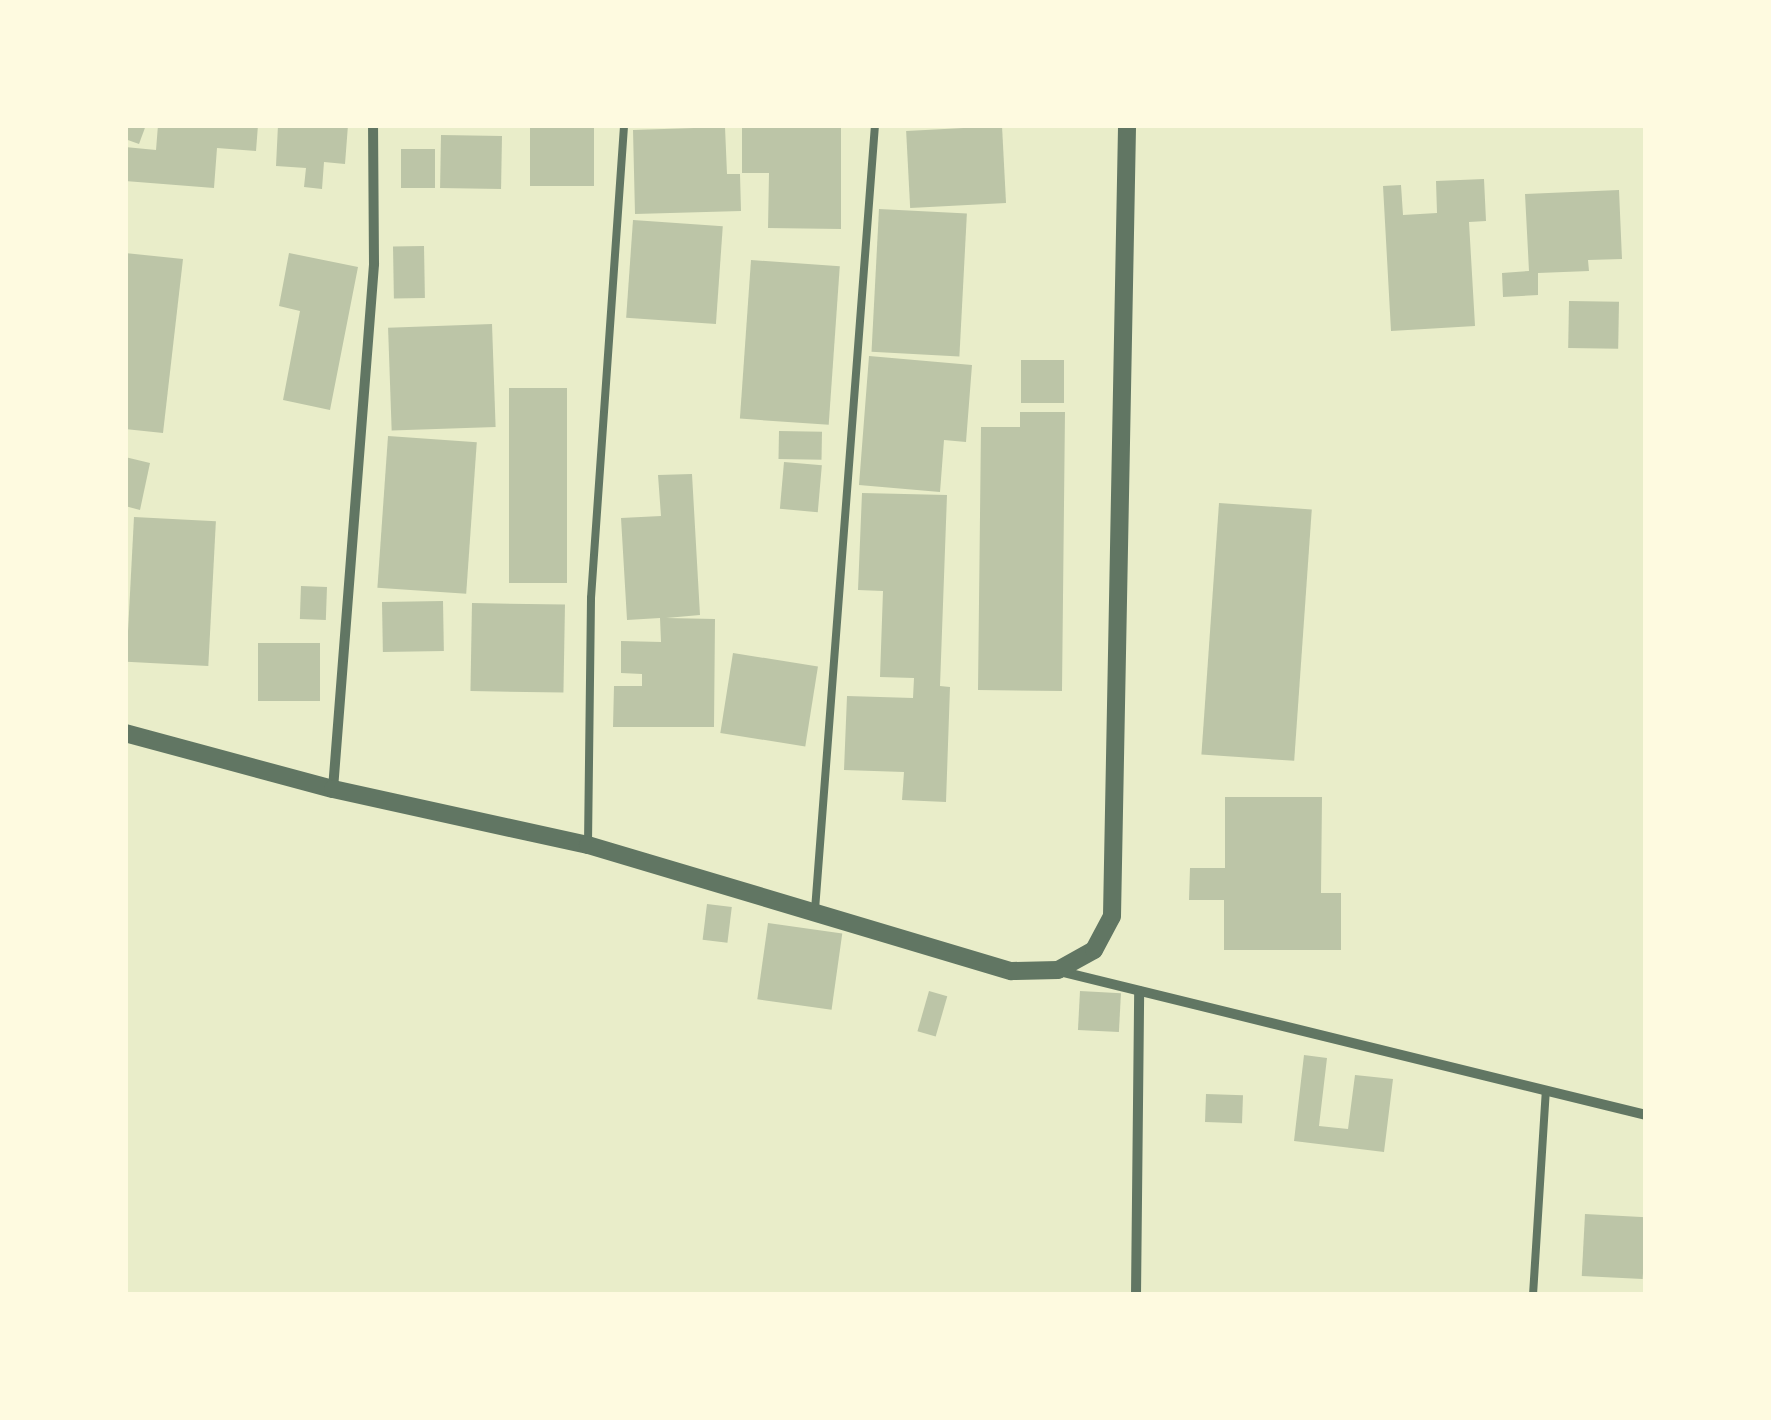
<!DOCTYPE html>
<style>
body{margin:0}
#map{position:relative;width:1771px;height:1420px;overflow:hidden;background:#e9edc9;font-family:"IBM Plex Sans",sans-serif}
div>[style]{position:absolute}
.building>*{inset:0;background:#bcc5a7;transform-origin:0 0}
.service>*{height:8px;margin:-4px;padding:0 4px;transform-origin:4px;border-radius:4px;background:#617663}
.minor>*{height:10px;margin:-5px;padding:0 5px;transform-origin:5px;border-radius:5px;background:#617663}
.tertiary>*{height:18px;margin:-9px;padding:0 9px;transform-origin:9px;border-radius:9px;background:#617663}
span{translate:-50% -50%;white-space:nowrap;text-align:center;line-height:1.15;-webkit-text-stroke:10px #fefae0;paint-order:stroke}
.frame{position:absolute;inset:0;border:128px solid #fefae0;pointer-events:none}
</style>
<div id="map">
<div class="building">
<i style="clip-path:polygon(125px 125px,146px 125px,139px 144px,125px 139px)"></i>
<i style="clip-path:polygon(158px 125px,258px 125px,256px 151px,217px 148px,214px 188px,125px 181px,125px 147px,156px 150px)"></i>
<i style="clip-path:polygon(278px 125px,348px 125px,345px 164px,324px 162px,322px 189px,304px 187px,306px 168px,276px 166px)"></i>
<i style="left:530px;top:125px;width:64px;height:61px"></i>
<i style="clip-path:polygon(742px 125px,841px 128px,841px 229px,768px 228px,769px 173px,742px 173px)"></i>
<i style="left:1002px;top:126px;width:77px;height:96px;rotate:87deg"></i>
<i style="clip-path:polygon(725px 127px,727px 174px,740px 174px,741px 211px,635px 214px,633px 130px)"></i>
<i style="left:441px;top:135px;width:61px;height:53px;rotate:1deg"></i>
<i style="left:401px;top:149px;width:34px;height:39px"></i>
<i style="clip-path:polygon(1484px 179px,1486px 221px,1469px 222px,1475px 326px,1391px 331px,1383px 186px,1401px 185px,1403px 215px,1437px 213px,1436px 181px)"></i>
<i style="clip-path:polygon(1619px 190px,1622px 259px,1588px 260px,1589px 271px,1538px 273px,1538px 295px,1503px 297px,1502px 273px,1529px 271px,1525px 194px)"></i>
<i style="left:879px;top:209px;width:88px;height:143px;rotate:3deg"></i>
<i style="left:633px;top:220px;width:90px;height:98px;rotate:4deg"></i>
<i style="left:424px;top:246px;width:52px;height:31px;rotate:89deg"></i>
<i style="clip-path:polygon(125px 253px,183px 259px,163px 433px,125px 429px)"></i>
<i style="clip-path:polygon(289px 253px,358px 267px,330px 410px,283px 400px,300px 311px,279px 306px)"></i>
<i style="left:751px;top:260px;width:89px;height:159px;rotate:4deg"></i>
<i style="left:1569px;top:301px;width:50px;height:47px;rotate:1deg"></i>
<i style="left:492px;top:324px;width:103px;height:104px;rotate:88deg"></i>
<i style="clip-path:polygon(869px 356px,972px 365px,966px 442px,944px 440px,940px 492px,859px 485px)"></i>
<i style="left:1021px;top:360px;width:43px;height:43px"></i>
<i style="left:509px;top:388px;width:58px;height:195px"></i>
<i style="clip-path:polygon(1020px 412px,1065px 412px,1062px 691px,978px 690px,981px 427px,1020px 427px)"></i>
<i style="left:779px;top:431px;width:43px;height:28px;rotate:1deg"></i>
<i style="left:388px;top:436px;width:89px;height:152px;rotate:4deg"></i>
<i style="clip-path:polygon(125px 457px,150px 463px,140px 510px,125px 506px)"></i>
<i style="left:784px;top:462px;width:38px;height:47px;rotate:5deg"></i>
<i style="clip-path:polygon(692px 474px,700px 615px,666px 618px,715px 619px,714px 727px,613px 727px,614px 686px,642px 686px,642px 674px,621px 673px,621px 641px,661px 642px,660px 618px,627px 620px,621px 518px,661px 516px,658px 475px)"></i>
<i style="clip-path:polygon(862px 493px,947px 495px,940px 686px,950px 687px,946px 802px,902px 800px,904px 772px,844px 770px,847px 696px,913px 698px,914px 678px,880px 677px,883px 591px,858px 590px)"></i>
<i style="left:1219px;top:503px;width:93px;height:252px;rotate:4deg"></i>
<i style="left:134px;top:517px;width:82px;height:145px;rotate:3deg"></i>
<i style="left:301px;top:586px;width:26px;height:33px;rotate:2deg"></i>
<i style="left:443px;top:601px;width:50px;height:61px;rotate:89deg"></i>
<i style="left:472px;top:603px;width:93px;height:88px;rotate:1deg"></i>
<i style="left:258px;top:643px;width:62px;height:58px"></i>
<i style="left:733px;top:653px;width:86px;height:81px;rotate:9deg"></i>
<i style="clip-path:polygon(1225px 797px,1322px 797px,1321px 893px,1341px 893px,1341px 950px,1224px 950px,1224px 900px,1189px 900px,1190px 868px,1225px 868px)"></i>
<i style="left:707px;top:904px;width:25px;height:36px;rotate:7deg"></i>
<i style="left:768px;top:923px;width:75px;height:77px;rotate:8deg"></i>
<i style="left:929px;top:991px;width:19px;height:42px;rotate:16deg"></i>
<i style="left:1080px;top:991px;width:41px;height:39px;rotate:3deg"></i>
<i style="clip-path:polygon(1304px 1055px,1327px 1058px,1319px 1126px,1348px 1129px,1355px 1075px,1393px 1079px,1384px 1152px,1294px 1141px)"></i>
<i style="left:1206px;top:1094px;width:37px;height:28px;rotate:2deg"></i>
<i style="left:1585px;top:1214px;width:61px;height:62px;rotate:3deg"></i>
</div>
<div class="service">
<i style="left:588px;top:844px;width:246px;rotate:-89.3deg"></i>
<i style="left:591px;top:598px;width:474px;rotate:-86deg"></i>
<i style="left:815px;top:910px;width:787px;rotate:-85.63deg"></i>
<i style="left:1533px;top:1295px;width:205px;rotate:-86.4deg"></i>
</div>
<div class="minor">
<i style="left:333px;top:789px;width:527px;rotate:-85.53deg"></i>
<i style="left:374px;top:264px;width:139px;rotate:-90.4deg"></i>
<i style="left:1059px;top:971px;width:604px;rotate:13.78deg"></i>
<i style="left:1136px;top:1295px;width:304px;rotate:-89.4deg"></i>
</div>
<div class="tertiary">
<i style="left:125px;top:733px;width:215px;rotate:15.1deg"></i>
<i style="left:333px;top:789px;width:261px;rotate:12.4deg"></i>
<i style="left:588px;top:845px;width:442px;rotate:16.6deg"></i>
<i style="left:1012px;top:971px;width:46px;rotate:-1.2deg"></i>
<i style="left:1058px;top:970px;width:41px;rotate:-29.1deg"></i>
<i style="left:1094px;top:950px;width:38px;rotate:-62deg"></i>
<i style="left:1112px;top:916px;width:791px;rotate:-88.91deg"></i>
</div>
<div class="frame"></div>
</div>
